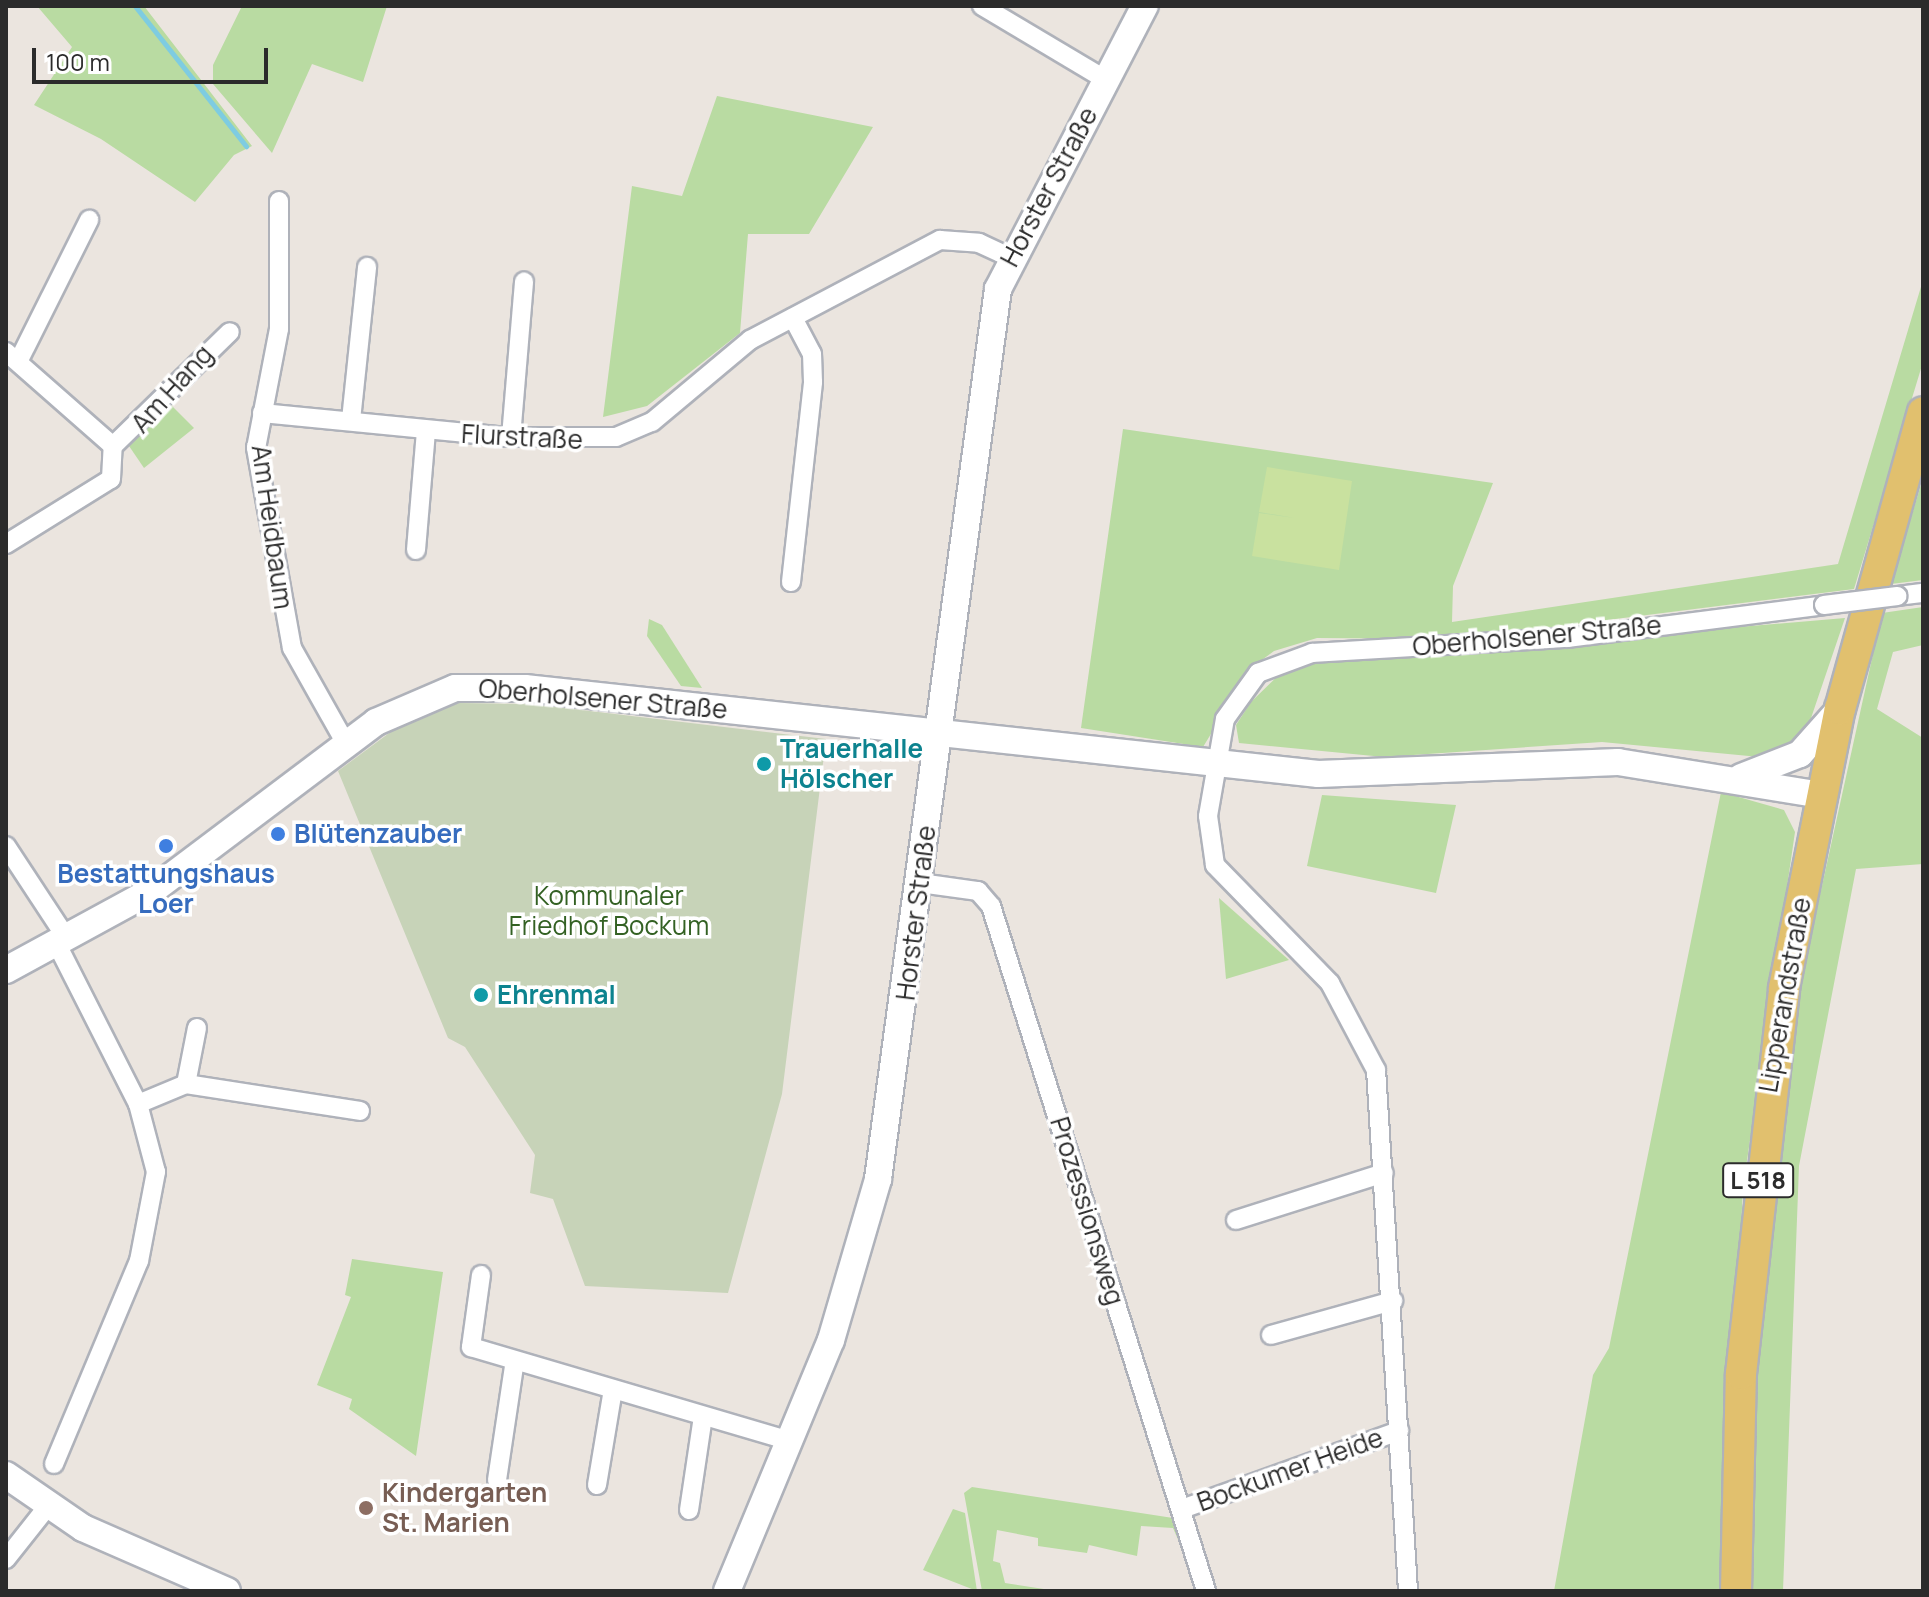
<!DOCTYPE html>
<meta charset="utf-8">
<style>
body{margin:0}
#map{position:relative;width:1929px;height:1597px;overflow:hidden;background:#ebe5df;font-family:Manrope,sans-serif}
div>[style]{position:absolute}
.green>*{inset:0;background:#b9dba2}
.cemetery>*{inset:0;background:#c7d3b8}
.pitch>*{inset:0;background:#c9e19f}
.stream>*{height:5px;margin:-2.5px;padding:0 2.5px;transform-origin:2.5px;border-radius:2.5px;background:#7ecce1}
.roads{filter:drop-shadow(2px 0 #afb2ba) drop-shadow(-2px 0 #afb2ba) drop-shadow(0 2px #afb2ba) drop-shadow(0 -2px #afb2ba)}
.street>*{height:18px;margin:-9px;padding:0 9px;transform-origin:9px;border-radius:9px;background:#fff}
.secondary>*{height:26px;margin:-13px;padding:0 13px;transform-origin:13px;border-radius:13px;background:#fff}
.primary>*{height:30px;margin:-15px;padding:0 15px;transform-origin:15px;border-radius:15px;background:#e1c06e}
.bridges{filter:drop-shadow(2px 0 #afb2ba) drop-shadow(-2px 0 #afb2ba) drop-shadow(0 2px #afb2ba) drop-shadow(0 -2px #afb2ba)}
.street-bridge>*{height:18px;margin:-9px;padding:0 9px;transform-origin:9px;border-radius:9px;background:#fff}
.dots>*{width:22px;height:22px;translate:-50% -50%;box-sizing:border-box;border:4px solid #fff;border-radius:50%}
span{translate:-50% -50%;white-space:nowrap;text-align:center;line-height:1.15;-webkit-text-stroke:7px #fff;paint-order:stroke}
.shield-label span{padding:2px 6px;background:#fff;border:2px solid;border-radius:6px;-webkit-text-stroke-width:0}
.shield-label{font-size:24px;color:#2b2b2b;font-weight:700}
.street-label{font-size:26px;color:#2b2b2b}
.culture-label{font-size:26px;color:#0d838f;font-weight:700}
.left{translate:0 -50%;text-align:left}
.shop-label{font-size:26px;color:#366cbe;font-weight:700}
.park-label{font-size:26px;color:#336123}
.education-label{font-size:26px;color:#785e54;font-weight:700}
.frame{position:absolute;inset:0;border:8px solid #2b2b2b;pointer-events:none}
.scale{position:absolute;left:32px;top:48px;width:236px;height:36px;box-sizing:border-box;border:4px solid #2b2b2b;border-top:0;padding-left:10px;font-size:24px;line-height:28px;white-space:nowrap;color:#2b2b2b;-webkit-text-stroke:6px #fff;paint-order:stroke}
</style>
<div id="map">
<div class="green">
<i style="clip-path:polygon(37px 6px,144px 6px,252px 146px,234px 155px,195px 202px,101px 139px,34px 105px,72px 47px)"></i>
<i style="clip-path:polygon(242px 6px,387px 6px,363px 82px,312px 64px,272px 153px,213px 84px,213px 65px)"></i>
<i style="clip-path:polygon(717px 96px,873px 127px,809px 234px,748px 234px,740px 333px,647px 406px,603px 417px,632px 186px,682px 196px)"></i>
<i style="clip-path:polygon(1923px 280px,1923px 362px,1854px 589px,1457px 639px,1317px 638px,1274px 651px,1251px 668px,1203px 747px,1081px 728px,1123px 429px,1493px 483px,1453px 586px,1452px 622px,1838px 564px)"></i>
<i style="clip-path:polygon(168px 402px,194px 428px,144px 468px,129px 446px)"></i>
<i style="clip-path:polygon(1923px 478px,1923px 580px,1891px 584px)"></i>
<i style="clip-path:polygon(1923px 607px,1923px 645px,1893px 652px,1877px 709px,1923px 738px,1923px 864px,1856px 869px,1799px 1166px,1783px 1591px,1746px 1591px,1752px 1365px,1789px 1036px,1882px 613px)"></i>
<i style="clip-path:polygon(1845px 618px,1808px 727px,1770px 758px,1602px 742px,1384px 757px,1239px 743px,1236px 725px,1251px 702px,1289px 665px)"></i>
<i style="clip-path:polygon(649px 619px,662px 625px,702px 688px,681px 686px,647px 636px)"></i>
<i style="clip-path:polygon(1721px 792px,1784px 810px,1795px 832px,1743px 1188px,1723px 1591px,1554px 1591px,1593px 1375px,1609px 1348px)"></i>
<i style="clip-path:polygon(1322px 795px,1456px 805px,1436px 893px,1307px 866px)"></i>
<i style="clip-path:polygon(1219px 898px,1289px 960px,1226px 979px)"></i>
<i style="clip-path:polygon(352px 1259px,443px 1272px,416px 1456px,349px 1409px,352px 1399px,317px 1385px,351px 1297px,345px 1295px)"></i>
<i style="clip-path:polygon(972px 1487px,1173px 1518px,1186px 1558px,1173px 1528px,1141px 1526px,1137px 1556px,1089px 1545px,1087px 1553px,1038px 1546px,1038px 1538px,997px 1530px,993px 1561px,1000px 1563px,1005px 1583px,1057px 1591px,982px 1591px,964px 1493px)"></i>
<i style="clip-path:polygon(953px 1509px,965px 1513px,977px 1591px,923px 1570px)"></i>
</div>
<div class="cemetery">
<i style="clip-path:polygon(459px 703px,531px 704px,826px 739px,782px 1094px,728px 1293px,585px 1286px,553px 1199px,530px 1193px,535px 1155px,465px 1047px,448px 1038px,338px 771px,404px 722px)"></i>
</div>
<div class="pitch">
<i style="clip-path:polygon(1267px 467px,1352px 481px,1339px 570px,1252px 556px,1259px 513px,1295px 518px,1259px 512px)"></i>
</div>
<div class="stream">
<i style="left:135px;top:6px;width:179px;rotate:51.6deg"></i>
</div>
<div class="roads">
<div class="street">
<i style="left:982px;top:6px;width:144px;rotate:30.8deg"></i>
<i style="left:279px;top:201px;width:128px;rotate:90deg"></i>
<i style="left:279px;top:329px;width:121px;rotate:100.9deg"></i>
<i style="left:256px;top:448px;width:203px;rotate:79.8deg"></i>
<i style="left:292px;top:648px;width:110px;rotate:60.6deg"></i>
<i style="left:6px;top:352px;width:142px;rotate:41.3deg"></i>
<i style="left:113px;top:446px;width:163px;rotate:-44.3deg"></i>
<i style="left:19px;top:360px;width:157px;rotate:-63.4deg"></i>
<i style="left:262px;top:413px;width:244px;rotate:5.6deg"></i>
<i style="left:505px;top:437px;width:111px"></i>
<i style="left:616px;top:437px;width:39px;rotate:-23deg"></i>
<i style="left:652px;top:422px;width:128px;rotate:-39.9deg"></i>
<i style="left:750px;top:340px;width:215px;rotate:-27.8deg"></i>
<i style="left:940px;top:240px;width:39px;rotate:4deg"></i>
<i style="left:979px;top:243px;width:33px;rotate:25deg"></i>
<i style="left:351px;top:420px;width:154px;rotate:-84deg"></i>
<i style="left:511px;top:437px;width:156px;rotate:-85.2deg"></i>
<i style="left:6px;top:544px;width:123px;rotate:-31.8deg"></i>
<i style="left:111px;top:479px;width:33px;rotate:-87deg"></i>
<i style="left:416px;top:550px;width:119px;rotate:-85.2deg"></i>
<i style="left:791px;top:582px;width:201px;rotate:-83.7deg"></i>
<i style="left:813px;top:382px;width:28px;rotate:-92deg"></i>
<i style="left:812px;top:354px;width:41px;rotate:-117.8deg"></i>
<i style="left:1897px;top:596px;width:26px;rotate:-7deg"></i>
<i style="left:6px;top:846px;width:111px;rotate:56.7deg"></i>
<i style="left:920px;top:883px;width:59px;rotate:7.9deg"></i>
<i style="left:978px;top:891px;width:20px;rotate:49deg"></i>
<i style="left:991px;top:906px;width:718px;rotate:72.57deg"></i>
<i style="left:186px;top:1084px;width:57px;rotate:-78.9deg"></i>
<i style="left:138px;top:1104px;width:52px;rotate:-22.6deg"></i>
<i style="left:186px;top:1084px;width:176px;rotate:8.8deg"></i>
<i style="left:1236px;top:1220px;width:155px;rotate:-17.6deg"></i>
<i style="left:481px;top:1275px;width:73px;rotate:97.9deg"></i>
<i style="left:471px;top:1347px;width:334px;rotate:16.4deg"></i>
<i style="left:1271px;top:1335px;width:127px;rotate:-15.6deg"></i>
<i style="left:54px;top:1464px;width:220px;rotate:-67.3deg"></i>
<i style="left:139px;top:1261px;width:91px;rotate:-79.2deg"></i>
<i style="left:156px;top:1172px;width:70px;rotate:-104.8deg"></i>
<i style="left:138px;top:1104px;width:179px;rotate:-116.9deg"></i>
<i style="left:497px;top:1480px;width:121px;rotate:-81.5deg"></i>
<i style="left:597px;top:1485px;width:97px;rotate:-80.5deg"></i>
<i style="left:1182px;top:1509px;width:231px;rotate:-19.8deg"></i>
<i style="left:689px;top:1510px;width:95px;rotate:-81.5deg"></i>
<i style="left:6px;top:1559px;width:68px;rotate:-51.6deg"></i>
<i style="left:1408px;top:1591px;width:522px;rotate:-93.51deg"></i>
<i style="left:1376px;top:1070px;width:98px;rotate:-117.9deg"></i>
<i style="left:1330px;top:983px;width:165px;rotate:-134.3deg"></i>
<i style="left:1215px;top:865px;width:49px;rotate:-98.1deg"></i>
<i style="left:1208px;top:816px;width:98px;rotate:-80.1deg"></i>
<i style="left:1225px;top:719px;width:57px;rotate:-54.3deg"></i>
<i style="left:1258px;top:673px;width:58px;rotate:-20.3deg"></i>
<i style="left:1312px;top:653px;width:256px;rotate:-3.4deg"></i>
<i style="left:1568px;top:638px;width:258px;rotate:-7.3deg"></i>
</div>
<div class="secondary">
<i style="left:1741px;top:777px;width:63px;rotate:-21.3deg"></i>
<i style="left:1800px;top:754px;width:60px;rotate:-48.4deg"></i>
<i style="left:6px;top:970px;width:167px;rotate:-28.6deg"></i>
<i style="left:153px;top:890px;width:279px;rotate:-37deg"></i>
<i style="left:376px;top:722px;width:86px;rotate:-23.3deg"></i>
<i style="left:455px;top:688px;width:70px"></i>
<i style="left:525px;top:688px;width:798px;rotate:6.19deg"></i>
<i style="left:1318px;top:774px;width:300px;rotate:-2.3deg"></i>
<i style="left:1618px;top:762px;width:207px;rotate:9.2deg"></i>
<i style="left:6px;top:1475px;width:93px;rotate:34.5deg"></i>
<i style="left:83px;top:1528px;width:157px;rotate:23.6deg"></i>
<i style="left:727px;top:1591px;width:272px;rotate:-67.5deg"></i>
<i style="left:831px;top:1340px;width:168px;rotate:-73.7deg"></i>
<i style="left:878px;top:1179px;width:898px;rotate:-82.32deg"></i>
<i style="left:998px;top:289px;width:319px;rotate:-62.6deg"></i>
</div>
<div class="primary">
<i style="left:1736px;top:1591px;width:217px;rotate:-88.7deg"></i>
<i style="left:1741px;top:1374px;width:388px;rotate:-83.6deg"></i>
<i style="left:1784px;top:988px;width:285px;rotate:-78.7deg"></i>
<i style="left:1840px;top:709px;width:308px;rotate:-74.4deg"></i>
</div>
</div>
<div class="bridges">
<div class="street-bridge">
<i style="left:1824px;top:605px;width:74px;rotate:-7deg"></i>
</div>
</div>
<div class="dots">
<i style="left:764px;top:764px;background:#0f9aa8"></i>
<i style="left:278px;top:834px;background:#3f7fe0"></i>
<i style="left:166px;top:846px;background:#3f7fe0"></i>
<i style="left:481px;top:995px;background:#0f9aa8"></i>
<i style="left:366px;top:1508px;background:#8d6e63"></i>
</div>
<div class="shield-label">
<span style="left:1758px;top:1180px">L 518</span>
</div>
<div class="street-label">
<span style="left:1049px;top:187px;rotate:-62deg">Horster Straße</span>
<span style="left:172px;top:389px;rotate:-48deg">Am Hang</span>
<span style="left:522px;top:437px;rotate:3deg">Flurstraße</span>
<span style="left:272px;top:527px;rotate:82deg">Am Heidbaum</span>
<span style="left:1537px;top:636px;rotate:-5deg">Oberholsener Straße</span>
<span style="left:603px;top:699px;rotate:5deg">Oberholsener Straße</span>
<span style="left:916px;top:913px;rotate:-83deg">Horster Straße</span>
<span style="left:1785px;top:995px;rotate:-80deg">Lipperandstraße</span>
<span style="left:1087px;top:1211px;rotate:73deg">Prozessionsweg</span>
<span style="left:1290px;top:1470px;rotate:-20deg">Bockumer Heide</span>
</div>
<div class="culture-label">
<span class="left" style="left:780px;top:764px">Trauerhalle<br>Hölscher</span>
<span class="left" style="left:497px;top:995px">Ehrenmal</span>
</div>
<div class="shop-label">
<span class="left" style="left:294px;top:834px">Blütenzauber</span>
<span style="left:166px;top:889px">Bestattungshaus<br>Loer</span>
</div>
<div class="park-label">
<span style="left:609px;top:911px">Kommunaler<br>Friedhof Bockum</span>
</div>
<div class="education-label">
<span class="left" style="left:382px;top:1508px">Kindergarten<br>St. Marien</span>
</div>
<div class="frame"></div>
<div class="scale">100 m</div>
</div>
